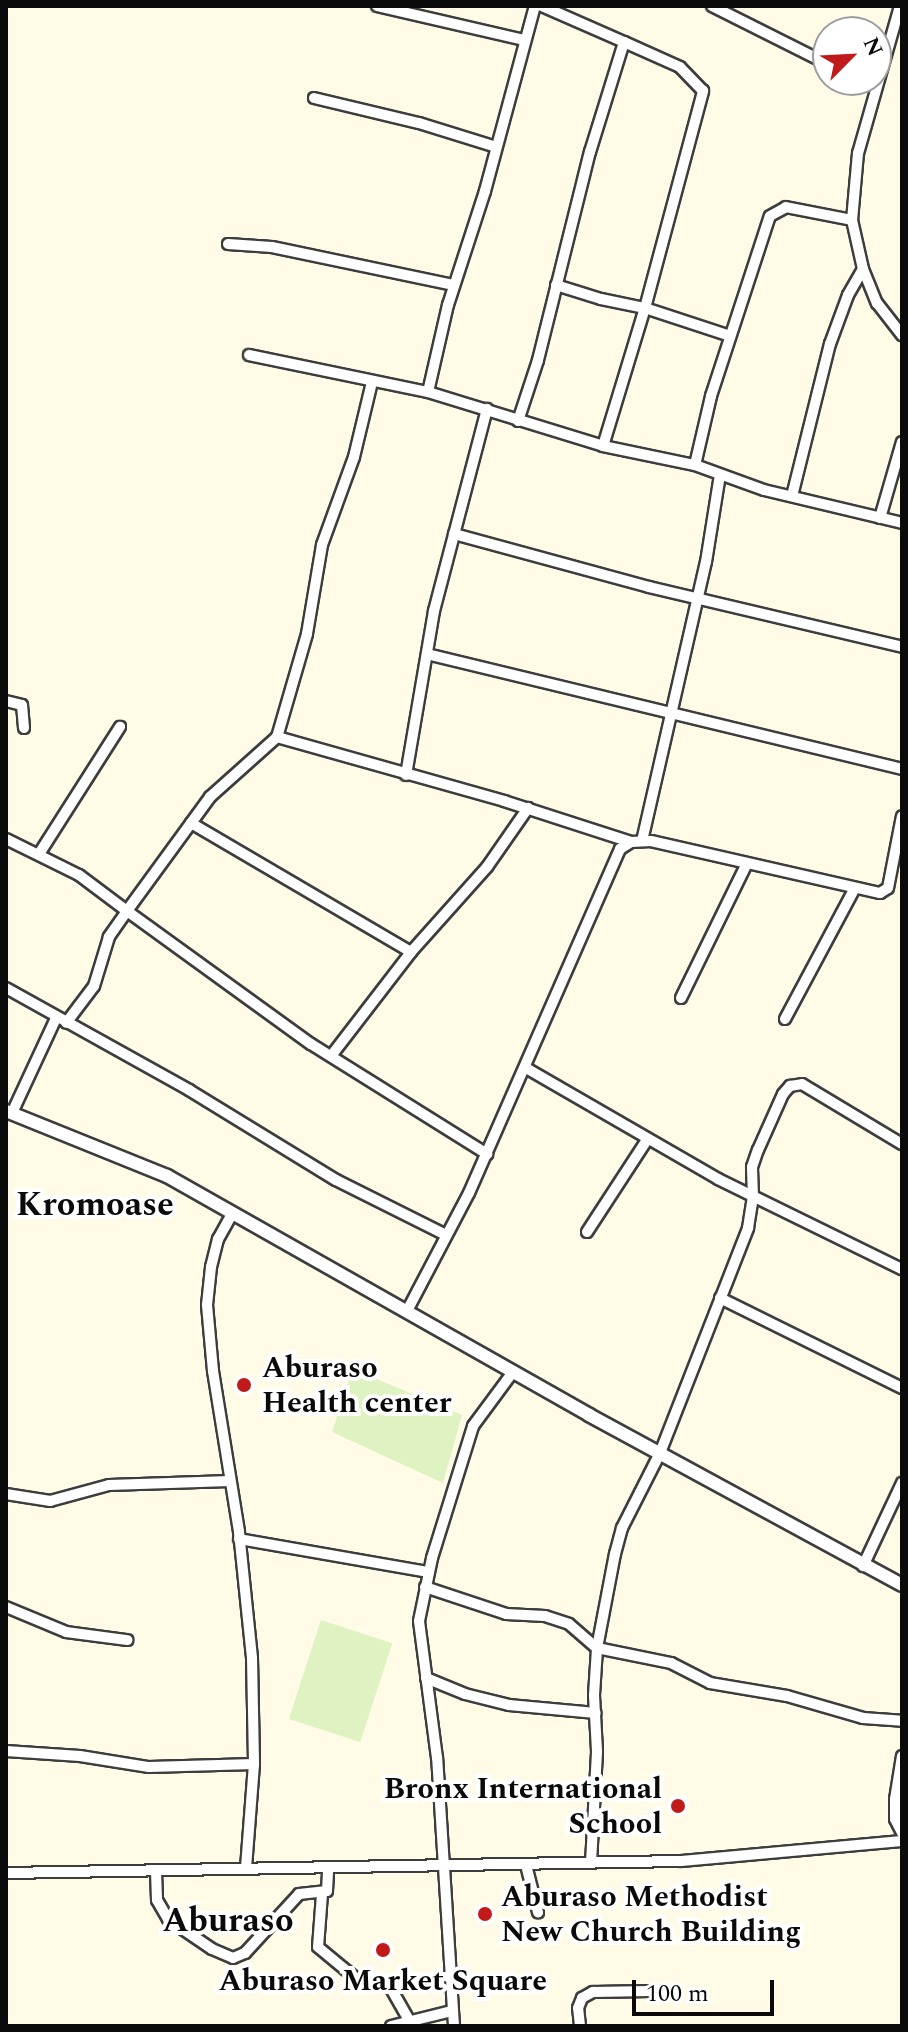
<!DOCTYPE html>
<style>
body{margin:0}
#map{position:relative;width:908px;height:2032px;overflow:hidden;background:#fffbe7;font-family:Spectral,serif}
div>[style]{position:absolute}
.pitch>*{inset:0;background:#dff2c1;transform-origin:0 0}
.roads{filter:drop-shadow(2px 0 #3d3d3d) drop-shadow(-2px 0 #3d3d3d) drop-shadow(0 2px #3d3d3d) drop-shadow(0 -2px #3d3d3d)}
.minor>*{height:10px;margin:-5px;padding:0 5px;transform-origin:5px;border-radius:5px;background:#fff}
.tertiary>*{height:12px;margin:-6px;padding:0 6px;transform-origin:6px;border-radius:6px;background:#fff}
.dots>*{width:22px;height:22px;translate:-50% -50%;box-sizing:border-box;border:4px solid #fff;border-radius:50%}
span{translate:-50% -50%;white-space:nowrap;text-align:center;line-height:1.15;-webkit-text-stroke:8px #fff;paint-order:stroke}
.poi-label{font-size:30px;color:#0a0a0a;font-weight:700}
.left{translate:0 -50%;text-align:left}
.right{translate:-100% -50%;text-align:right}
.quarter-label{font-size:34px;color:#0a0a0a;font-weight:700}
.frame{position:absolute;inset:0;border:8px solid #0a0a0a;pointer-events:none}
.north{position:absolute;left:812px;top:16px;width:80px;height:80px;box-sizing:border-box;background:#fff;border:2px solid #9d9d9d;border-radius:50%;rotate:66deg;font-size:22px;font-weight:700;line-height:32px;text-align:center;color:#0a0a0a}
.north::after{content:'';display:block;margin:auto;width:28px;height:36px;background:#c11a1a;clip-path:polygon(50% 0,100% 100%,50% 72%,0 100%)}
.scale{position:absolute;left:632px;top:1980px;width:142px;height:36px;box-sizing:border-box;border:4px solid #0a0a0a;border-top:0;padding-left:10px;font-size:24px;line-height:28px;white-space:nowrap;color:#0a0a0a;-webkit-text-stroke:6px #fff;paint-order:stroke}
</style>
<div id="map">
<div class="pitch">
<i style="clip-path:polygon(353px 1369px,462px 1415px,443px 1483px,332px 1432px)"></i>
<i style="left:321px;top:1620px;width:75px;height:104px;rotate:18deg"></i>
</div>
<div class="roads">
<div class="minor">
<i style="left:377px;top:6px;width:151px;rotate:13deg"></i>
<i style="left:712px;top:6px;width:130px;rotate:26.6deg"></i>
<i style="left:900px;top:6px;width:153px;rotate:105.9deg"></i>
<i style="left:858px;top:153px;width:67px;rotate:95.1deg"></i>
<i style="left:852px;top:220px;width:50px;rotate:77.3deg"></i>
<i style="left:863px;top:269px;width:37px;rotate:68deg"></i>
<i style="left:877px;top:303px;width:41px;rotate:52deg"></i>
<i style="left:862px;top:80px;width:16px;rotate:27deg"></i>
<i style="left:314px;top:98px;width:108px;rotate:13.4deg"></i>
<i style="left:419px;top:123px;width:81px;rotate:17.3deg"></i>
<i style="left:228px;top:244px;width:44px;rotate:3.9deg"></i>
<i style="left:272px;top:247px;width:186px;rotate:11.8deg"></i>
<i style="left:556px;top:285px;width:47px;rotate:17.3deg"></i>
<i style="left:601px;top:299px;width:45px;rotate:11.6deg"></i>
<i style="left:645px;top:308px;width:89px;rotate:18.2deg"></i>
<i style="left:249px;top:355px;width:183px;rotate:11.7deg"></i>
<i style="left:428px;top:392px;width:183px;rotate:17.1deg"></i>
<i style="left:603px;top:446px;width:94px;rotate:11.7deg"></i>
<i style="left:695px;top:465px;width:73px;rotate:19.9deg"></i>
<i style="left:764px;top:490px;width:142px;rotate:13.4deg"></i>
<i style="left:372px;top:382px;width:77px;rotate:103.5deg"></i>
<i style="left:354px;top:457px;width:94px;rotate:110deg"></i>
<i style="left:322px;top:545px;width:90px;rotate:99.6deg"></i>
<i style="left:307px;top:634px;width:107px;rotate:106.2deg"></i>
<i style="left:277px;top:737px;width:90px;rotate:138.2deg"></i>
<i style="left:210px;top:797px;width:141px;rotate:126.1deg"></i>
<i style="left:127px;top:911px;width:227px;rotate:35.9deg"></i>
<i style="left:311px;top:1044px;width:208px;rotate:32deg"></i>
<i style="left:428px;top:392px;width:89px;rotate:-77.1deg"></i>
<i style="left:448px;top:305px;width:120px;rotate:-72deg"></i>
<i style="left:485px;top:191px;width:192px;rotate:-74.9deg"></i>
<i style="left:518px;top:421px;width:64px;rotate:-71.8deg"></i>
<i style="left:538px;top:360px;width:214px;rotate:-76deg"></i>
<i style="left:590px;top:152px;width:115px;rotate:-72.8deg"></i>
<i style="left:624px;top:42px;width:90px;rotate:-156.3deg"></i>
<i style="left:603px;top:446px;width:144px;rotate:-73.1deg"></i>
<i style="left:645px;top:308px;width:225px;rotate:-75deg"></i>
<i style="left:703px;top:91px;width:33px;rotate:-134deg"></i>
<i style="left:680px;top:67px;width:61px;rotate:-155.9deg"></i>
<i style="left:695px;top:465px;width:71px;rotate:-76.9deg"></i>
<i style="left:711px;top:396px;width:189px;rotate:-71.9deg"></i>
<i style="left:770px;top:216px;width:18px;rotate:-29deg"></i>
<i style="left:786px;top:207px;width:67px;rotate:11.1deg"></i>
<i style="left:792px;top:496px;width:157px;rotate:-76deg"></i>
<i style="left:830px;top:344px;width:52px;rotate:-69.8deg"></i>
<i style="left:848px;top:295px;width:30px;rotate:-60deg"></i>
<i style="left:880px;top:518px;width:79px;rotate:-73.9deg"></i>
<i style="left:454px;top:534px;width:202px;rotate:15.2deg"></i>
<i style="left:649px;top:587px;width:260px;rotate:13.3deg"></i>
<i style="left:427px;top:654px;width:489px;rotate:13.6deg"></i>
<i style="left:6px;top:701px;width:16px;rotate:14deg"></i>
<i style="left:22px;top:705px;width:23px;rotate:85deg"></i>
<i style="left:277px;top:737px;width:236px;rotate:15.7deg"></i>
<i style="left:504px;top:801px;width:133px;rotate:17.9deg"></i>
<i style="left:406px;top:775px;width:166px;rotate:-80.3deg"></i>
<i style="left:434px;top:611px;width:209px;rotate:-75.3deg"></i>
<i style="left:191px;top:823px;width:255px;rotate:30.4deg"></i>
<i style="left:6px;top:839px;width:81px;rotate:26.3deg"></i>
<i style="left:79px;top:875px;width:60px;rotate:36.9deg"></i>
<i style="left:127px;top:911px;width:32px;rotate:125deg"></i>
<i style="left:109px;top:937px;width:51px;rotate:107deg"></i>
<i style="left:94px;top:986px;width:46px;rotate:127.1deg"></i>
<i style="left:642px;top:841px;width:286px;rotate:-77.1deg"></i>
<i style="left:706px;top:562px;width:88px;rotate:-80.9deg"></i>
<i style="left:39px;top:854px;width:151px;rotate:-57.5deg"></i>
<i style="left:6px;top:988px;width:210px;rotate:29.1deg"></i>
<i style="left:189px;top:1090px;width:172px;rotate:31.5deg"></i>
<i style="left:336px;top:1180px;width:123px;rotate:26.6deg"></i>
<i style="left:681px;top:998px;width:150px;rotate:-63.9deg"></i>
<i style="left:785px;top:1019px;width:146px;rotate:-61.9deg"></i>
<i style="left:331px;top:1056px;width:131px;rotate:-52.4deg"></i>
<i style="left:411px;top:952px;width:114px;rotate:-48.2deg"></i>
<i style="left:487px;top:867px;width:72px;rotate:-55.2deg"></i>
<i style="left:526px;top:1068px;width:222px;rotate:30deg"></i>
<i style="left:718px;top:1179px;width:205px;rotate:26.1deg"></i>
<i style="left:12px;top:1113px;width:105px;rotate:-65.1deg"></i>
<i style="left:232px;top:1214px;width:29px;rotate:119deg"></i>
<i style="left:218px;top:1239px;width:29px;rotate:104deg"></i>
<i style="left:211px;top:1267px;width:38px;rotate:96deg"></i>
<i style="left:207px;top:1305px;width:66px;rotate:84.8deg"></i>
<i style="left:213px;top:1371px;width:163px;rotate:80.8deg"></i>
<i style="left:239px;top:1532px;width:127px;rotate:84.1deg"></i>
<i style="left:252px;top:1658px;width:106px;rotate:88.9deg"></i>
<i style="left:254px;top:1764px;width:103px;rotate:94.4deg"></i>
<i style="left:587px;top:1232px;width:110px;rotate:-56.9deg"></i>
<i style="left:720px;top:1298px;width:203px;rotate:26.3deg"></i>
<i style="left:407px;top:1311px;width:133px;rotate:-62.3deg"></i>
<i style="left:469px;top:1193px;width:376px;rotate:-66.3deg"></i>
<i style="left:620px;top:849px;width:13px;rotate:-32deg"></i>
<i style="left:631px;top:842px;width:20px;rotate:-3deg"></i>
<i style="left:651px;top:841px;width:235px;rotate:12.8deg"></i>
<i style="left:880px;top:893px;width:9px;rotate:-32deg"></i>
<i style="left:888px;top:888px;width:73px;rotate:-79deg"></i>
<i style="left:6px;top:1494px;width:45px;rotate:9deg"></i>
<i style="left:50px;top:1501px;width:61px;rotate:-15.2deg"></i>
<i style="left:109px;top:1485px;width:121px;rotate:-1.9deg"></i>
<i style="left:239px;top:1539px;width:192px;rotate:9.9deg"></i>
<i style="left:863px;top:1566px;width:92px;rotate:-64.8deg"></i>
<i style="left:425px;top:1587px;width:85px;rotate:18.4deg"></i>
<i style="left:506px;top:1614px;width:39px;rotate:3deg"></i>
<i style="left:545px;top:1616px;width:25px;rotate:18deg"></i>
<i style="left:569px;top:1624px;width:37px;rotate:41deg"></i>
<i style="left:597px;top:1648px;width:76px;rotate:11.5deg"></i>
<i style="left:671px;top:1663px;width:44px;rotate:27.1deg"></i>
<i style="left:710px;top:1683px;width:78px;rotate:9.6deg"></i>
<i style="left:787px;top:1696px;width:79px;rotate:16.1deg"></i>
<i style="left:863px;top:1718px;width:39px;rotate:4deg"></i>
<i style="left:6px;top:1607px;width:65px;rotate:22.6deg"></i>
<i style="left:66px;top:1632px;width:62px;rotate:7.5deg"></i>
<i style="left:426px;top:1678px;width:42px;rotate:22.3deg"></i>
<i style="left:465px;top:1694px;width:45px;rotate:14deg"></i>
<i style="left:509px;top:1705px;width:87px;rotate:5.3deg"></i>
<i style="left:6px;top:1751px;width:74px;rotate:3.9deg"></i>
<i style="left:80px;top:1756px;width:70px;rotate:9.1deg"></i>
<i style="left:149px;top:1767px;width:105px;rotate:-1.6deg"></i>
<i style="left:902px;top:1756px;width:44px;rotate:99.2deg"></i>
<i style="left:895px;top:1799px;width:20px;rotate:90deg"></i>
<i style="left:895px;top:1819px;width:16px;rotate:63deg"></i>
<i style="left:591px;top:1863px;width:112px;rotate:-86.9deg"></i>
<i style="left:597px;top:1751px;width:56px;rotate:-93.1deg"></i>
<i style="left:594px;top:1695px;width:47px;rotate:-86.3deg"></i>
<i style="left:597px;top:1648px;width:96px;rotate:-79.2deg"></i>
<i style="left:615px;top:1554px;width:27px;rotate:-75deg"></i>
<i style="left:622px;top:1528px;width:84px;rotate:-63.1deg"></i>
<i style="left:660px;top:1453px;width:242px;rotate:-68.6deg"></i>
<i style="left:748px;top:1228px;width:31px;rotate:-81deg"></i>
<i style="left:753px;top:1197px;width:30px;rotate:-92deg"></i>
<i style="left:752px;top:1167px;width:18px;rotate:-71deg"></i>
<i style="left:758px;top:1150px;width:61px;rotate:-65.9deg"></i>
<i style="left:783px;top:1094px;width:11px;rotate:-49deg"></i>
<i style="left:790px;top:1086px;width:12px;rotate:-9deg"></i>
<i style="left:802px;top:1084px;width:117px;rotate:31deg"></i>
<i style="left:526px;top:1865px;width:49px;rotate:75.7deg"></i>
<i style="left:156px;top:1871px;width:29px;rotate:88deg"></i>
<i style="left:157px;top:1900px;width:22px;rotate:60deg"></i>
<i style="left:168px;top:1919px;width:53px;rotate:34.3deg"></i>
<i style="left:212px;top:1949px;width:23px;rotate:23deg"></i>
<i style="left:233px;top:1958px;width:13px;rotate:-23deg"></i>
<i style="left:245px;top:1953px;width:80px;rotate:-47.5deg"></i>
<i style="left:299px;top:1894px;width:28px;rotate:-6deg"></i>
<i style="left:327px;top:1891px;width:22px;rotate:-87deg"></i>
<i style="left:6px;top:1873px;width:675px;rotate:-1.02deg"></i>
<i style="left:681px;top:1861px;width:222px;rotate:-5.2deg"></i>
<i style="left:322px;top:1894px;width:53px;rotate:94.3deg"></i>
<i style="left:318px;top:1947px;width:60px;rotate:39.6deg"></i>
<i style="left:364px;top:1985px;width:25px"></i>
<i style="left:389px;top:1985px;width:40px;rotate:60.3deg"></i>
<i style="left:391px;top:2026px;width:63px;rotate:-13.8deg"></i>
<i style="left:454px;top:2026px;width:269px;rotate:-93.6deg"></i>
<i style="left:437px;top:1758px;width:138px;rotate:-97.5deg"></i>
<i style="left:419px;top:1621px;width:64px;rotate:-78.3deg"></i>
<i style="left:432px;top:1558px;width:138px;rotate:-72.7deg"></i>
<i style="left:473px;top:1426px;width:67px;rotate:-53.5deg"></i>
<i style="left:580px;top:2026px;width:18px;rotate:-96deg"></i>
<i style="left:578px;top:2008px;width:11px;rotate:-68deg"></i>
<i style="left:582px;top:1998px;width:13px;rotate:-29deg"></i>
<i style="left:593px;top:1992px;width:57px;rotate:-1deg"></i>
</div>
<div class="tertiary">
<i style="left:6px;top:1111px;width:174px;rotate:22deg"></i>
<i style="left:167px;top:1176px;width:485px;rotate:29.5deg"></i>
<i style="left:589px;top:1415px;width:356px;rotate:28.5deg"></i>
</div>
</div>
<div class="dots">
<i style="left:244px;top:1385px;background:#c11a1a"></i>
<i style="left:678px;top:1806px;background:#c11a1a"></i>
<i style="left:485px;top:1914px;background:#c11a1a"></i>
<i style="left:383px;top:1950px;background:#c11a1a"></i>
</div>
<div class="poi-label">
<span class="left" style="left:262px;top:1385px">Aburaso<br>Health center</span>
<span class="right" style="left:662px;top:1806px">Bronx International<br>School</span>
<span class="left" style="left:501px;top:1914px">Aburaso Methodist<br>New Church Building</span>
<span style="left:383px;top:1981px">Aburaso Market Square</span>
</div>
<div class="quarter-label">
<span style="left:95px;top:1206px">Kromoase</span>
<span style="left:228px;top:1922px">Aburaso</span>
</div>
<div class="frame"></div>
<div class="north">N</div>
<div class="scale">100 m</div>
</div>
